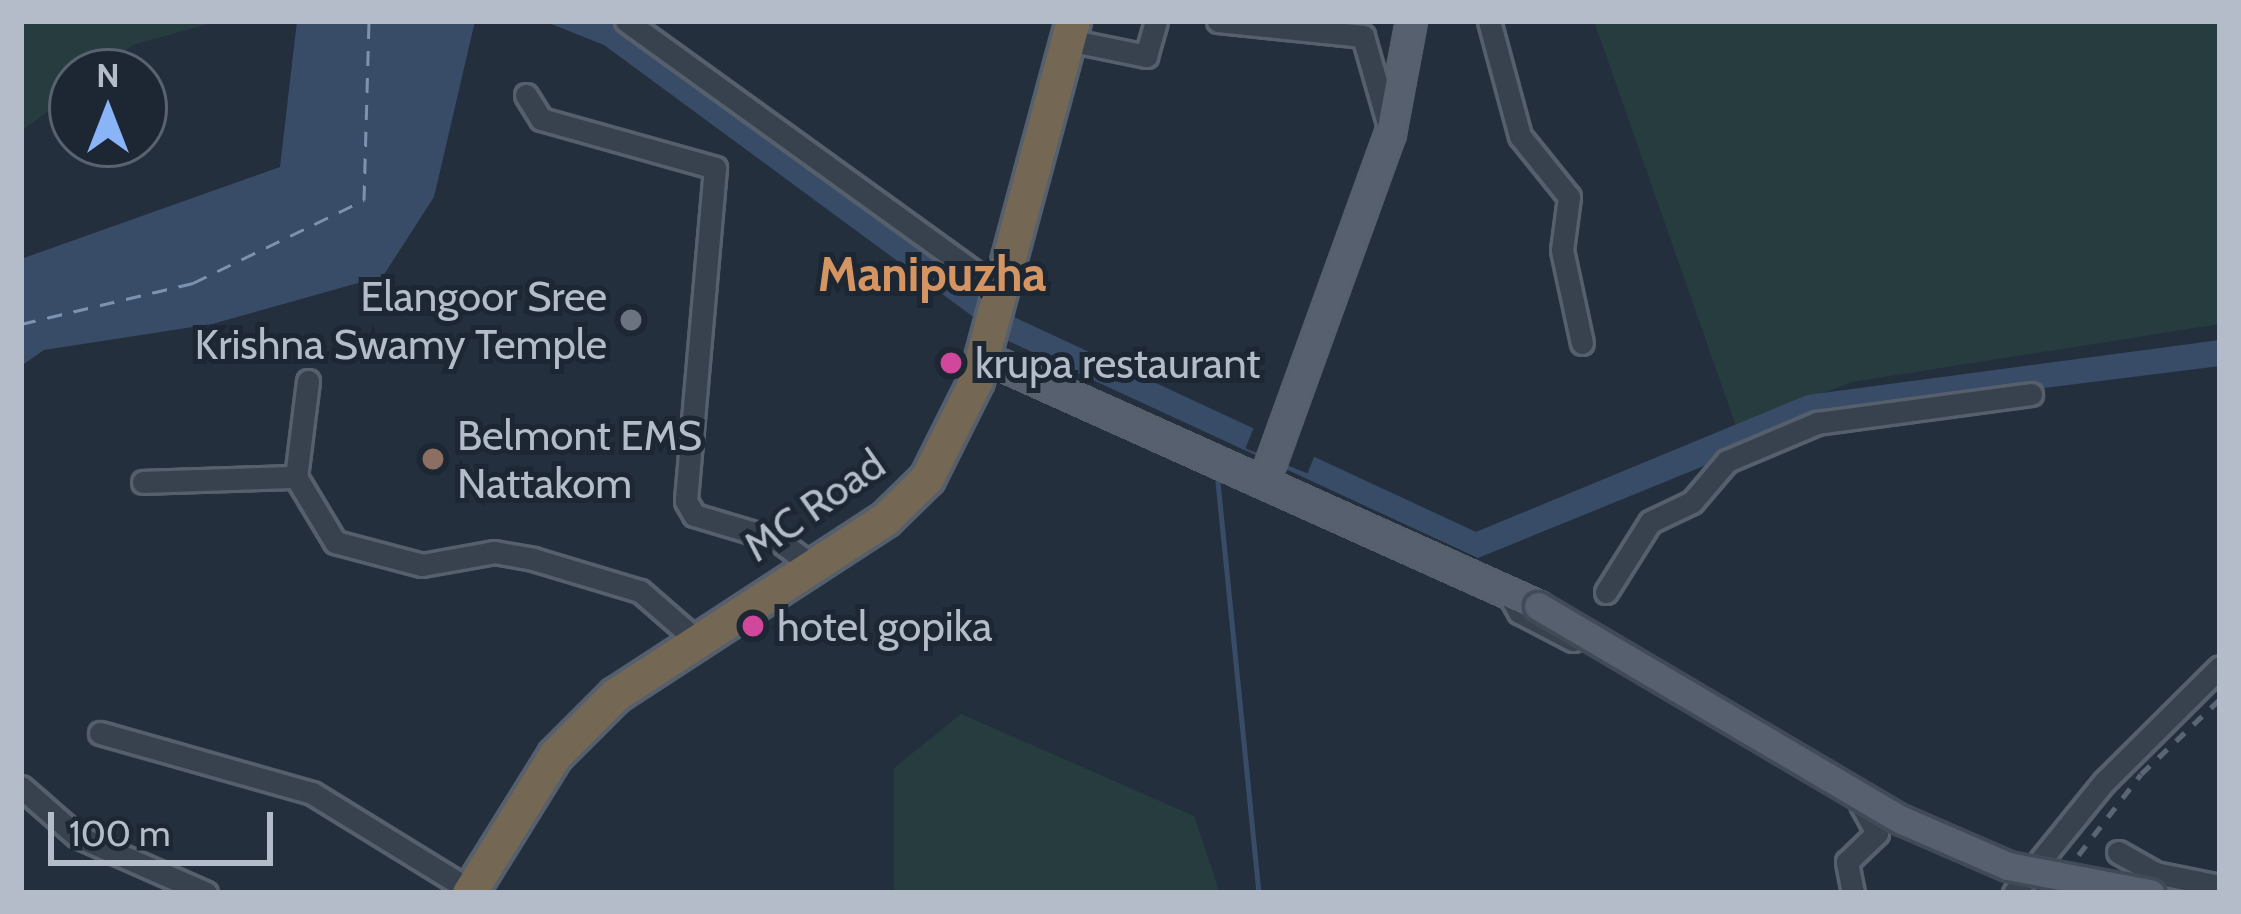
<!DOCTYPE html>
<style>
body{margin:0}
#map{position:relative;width:2241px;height:914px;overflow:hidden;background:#242f3e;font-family:Cabin,sans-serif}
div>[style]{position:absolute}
.green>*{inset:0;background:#263c3f}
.water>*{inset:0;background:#394c67}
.pier>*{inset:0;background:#242f3e;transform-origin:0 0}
.stream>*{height:4.5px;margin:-2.25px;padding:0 2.25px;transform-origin:2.25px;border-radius:2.25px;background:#394c67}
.ferry>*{height:3px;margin-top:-1.5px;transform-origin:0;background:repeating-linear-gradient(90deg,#7c92b1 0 15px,transparent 0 27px)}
.roads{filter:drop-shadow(3px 0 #565f6c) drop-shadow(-3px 0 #565f6c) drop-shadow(0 3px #565f6c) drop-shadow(0 -3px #565f6c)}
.minor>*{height:21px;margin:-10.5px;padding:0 10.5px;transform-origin:10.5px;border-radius:10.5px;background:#38414e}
.major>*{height:27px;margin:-13.5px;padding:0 13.5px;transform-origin:13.5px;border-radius:13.5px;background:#56606e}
.highway>*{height:33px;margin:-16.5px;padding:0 16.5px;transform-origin:16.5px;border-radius:16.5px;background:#746855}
.rail>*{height:4.5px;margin-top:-2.25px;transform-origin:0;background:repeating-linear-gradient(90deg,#5a6575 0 12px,transparent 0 24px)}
.bridges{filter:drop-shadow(3px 0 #414a57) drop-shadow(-3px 0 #414a57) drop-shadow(0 3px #414a57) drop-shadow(0 -3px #414a57)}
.major-bridge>*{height:27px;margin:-13.5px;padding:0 13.5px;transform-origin:13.5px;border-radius:13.5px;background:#56606e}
.dots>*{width:33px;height:33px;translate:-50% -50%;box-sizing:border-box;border:6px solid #1d2633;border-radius:50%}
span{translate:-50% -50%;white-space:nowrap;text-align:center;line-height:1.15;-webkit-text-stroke:10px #1d2633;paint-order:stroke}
.poi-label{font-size:42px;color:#b4bcc9}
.right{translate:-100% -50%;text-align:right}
.left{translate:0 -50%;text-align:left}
.street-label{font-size:42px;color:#b4bcc9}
.quarter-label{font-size:48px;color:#d59563;font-weight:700}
.frame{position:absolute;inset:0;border:24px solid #b4bcc9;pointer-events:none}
.north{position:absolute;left:48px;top:48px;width:120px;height:120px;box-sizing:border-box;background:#1d2633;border:3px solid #59626f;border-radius:50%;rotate:0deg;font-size:33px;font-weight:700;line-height:48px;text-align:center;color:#b4bcc9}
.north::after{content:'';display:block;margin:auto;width:42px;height:54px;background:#8ab4f8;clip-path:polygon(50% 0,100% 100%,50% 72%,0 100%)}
.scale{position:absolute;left:48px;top:812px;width:225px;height:54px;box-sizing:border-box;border:6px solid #b4bcc9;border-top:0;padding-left:15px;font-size:36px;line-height:42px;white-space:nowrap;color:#b4bcc9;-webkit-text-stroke:9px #1d2633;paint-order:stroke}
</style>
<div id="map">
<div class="green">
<i style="clip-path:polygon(21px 21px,219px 21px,133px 45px,100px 72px,72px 72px,72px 94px,21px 131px)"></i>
<i style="clip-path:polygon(1594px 21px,2220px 21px,2220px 324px,1852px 382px,1736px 426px)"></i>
<i style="clip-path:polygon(961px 714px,1194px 816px,1220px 893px,894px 893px,894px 768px)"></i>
</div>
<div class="water">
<i style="clip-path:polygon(297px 21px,475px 21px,434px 197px,383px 276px,212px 324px,44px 350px,21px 366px,21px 259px,280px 167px)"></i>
<i style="clip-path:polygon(544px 21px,620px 21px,1016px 318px,1476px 532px,1807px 395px,2220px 340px,2220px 366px,1829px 415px,1478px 558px,1002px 338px,604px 45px)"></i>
</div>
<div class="pier">
<i style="left:1254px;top:427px;width:67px;height:23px;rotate:22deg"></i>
</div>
<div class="stream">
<i style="left:1217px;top:472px;width:423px;rotate:84.3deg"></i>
</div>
<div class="ferry">
<i style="left:21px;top:324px;width:177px;rotate:-13.4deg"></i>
<i style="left:193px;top:283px;width:190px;rotate:-25.9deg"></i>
<i style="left:364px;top:200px;width:179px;rotate:-88.4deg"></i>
</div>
<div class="roads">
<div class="minor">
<i style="left:626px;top:21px;width:458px;rotate:35.8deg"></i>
<i style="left:1218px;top:21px;width:146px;rotate:5.9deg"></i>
<i style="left:1363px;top:36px;width:91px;rotate:74deg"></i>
<i style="left:1489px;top:21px;width:119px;rotate:74.9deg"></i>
<i style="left:1520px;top:136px;width:78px;rotate:51.2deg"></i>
<i style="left:1569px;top:197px;width:53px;rotate:97.5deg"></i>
<i style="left:1562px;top:250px;width:95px;rotate:77.9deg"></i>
<i style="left:1068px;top:40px;width:80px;rotate:11.6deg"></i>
<i style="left:1146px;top:56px;width:36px;rotate:-74deg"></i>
<i style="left:526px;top:95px;width:28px;rotate:58deg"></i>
<i style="left:541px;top:119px;width:181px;rotate:15.7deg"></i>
<i style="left:715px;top:168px;width:334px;rotate:95deg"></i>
<i style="left:686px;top:501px;width:16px;rotate:60deg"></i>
<i style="left:694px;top:515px;width:88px;rotate:16.6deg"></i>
<i style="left:778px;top:540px;width:41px;rotate:37.1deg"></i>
<i style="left:308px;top:381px;width:97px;rotate:97.1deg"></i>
<i style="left:296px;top:477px;width:76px;rotate:59deg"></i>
<i style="left:335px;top:542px;width:90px;rotate:14.8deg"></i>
<i style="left:422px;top:565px;width:73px;rotate:-10.2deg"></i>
<i style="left:494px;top:552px;width:40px;rotate:10deg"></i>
<i style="left:533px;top:559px;width:112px;rotate:16.7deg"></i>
<i style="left:640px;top:591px;width:72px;rotate:41deg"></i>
<i style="left:143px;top:482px;width:153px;rotate:-1.9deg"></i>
<i style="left:1606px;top:592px;width:83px;rotate:-57.8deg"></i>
<i style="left:1650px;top:522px;width:47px;rotate:-25.5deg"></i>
<i style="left:1692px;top:502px;width:54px;rotate:-49.5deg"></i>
<i style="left:1727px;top:461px;width:98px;rotate:-22.9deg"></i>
<i style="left:1817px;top:423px;width:216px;rotate:-7.7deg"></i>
<i style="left:1509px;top:594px;width:21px;rotate:61deg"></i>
<i style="left:1519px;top:612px;width:61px;rotate:27.4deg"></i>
<i style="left:100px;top:733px;width:220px;rotate:15.8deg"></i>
<i style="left:312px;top:793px;width:187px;rotate:31.6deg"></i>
<i style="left:21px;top:787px;width:74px;rotate:41.2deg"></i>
<i style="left:77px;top:836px;width:141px;rotate:23.8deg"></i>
<i style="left:2118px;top:852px;width:43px;rotate:29.6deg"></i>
<i style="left:2155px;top:873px;width:66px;rotate:11.3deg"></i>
<i style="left:1853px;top:893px;width:32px;rotate:-101deg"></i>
<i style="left:1847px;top:862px;width:42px;rotate:-44deg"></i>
<i style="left:1877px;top:833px;width:33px;rotate:-119deg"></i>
<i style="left:2014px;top:893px;width:143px;rotate:-51deg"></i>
<i style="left:2104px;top:782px;width:163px;rotate:-44.8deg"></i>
</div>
<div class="major">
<i style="left:982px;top:356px;width:610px;rotate:24.21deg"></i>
<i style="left:1265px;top:478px;width:367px;rotate:-70.1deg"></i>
<i style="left:1390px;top:133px;width:114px;rotate:-79.4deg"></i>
</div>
<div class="highway">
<i style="left:469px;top:893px;width:163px;rotate:-58.1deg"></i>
<i style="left:555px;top:755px;width:85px;rotate:-45deg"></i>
<i style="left:615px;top:695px;width:322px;rotate:-33.1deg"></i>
<i style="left:885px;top:519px;width:59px;rotate:-44.3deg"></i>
<i style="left:927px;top:478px;width:110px;rotate:-63.4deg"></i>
<i style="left:976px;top:380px;width:372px;rotate:-74.9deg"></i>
</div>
</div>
<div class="rail">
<i style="left:2049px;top:893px;width:150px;rotate:-52.3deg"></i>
<i style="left:2141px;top:774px;width:109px;rotate:-43.5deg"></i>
</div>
<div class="bridges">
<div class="major-bridge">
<i style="left:1538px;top:606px;width:422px;rotate:30.5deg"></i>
<i style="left:1902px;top:820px;width:116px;rotate:23.5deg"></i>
<i style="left:2008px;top:866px;width:145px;rotate:10.8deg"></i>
</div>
</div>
<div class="dots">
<i style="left:631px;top:320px;background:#6b7280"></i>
<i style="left:951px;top:363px;background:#d1479c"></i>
<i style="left:433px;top:459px;background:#8d6e63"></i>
<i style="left:753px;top:626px;background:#d1479c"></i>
</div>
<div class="poi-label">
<span class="right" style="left:607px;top:320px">Elangoor Sree<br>Krishna Swamy Temple</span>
<span class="left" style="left:975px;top:363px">krupa restaurant</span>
<span class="left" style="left:457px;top:459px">Belmont EMS<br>Nattakom</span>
<span class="left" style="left:777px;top:626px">hotel gopika</span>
</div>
<div class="street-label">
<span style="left:814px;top:505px;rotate:-35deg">MC Road</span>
</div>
<div class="quarter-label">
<span style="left:932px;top:275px">Manipuzha</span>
</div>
<div class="frame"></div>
<div class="north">N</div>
<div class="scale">100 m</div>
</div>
